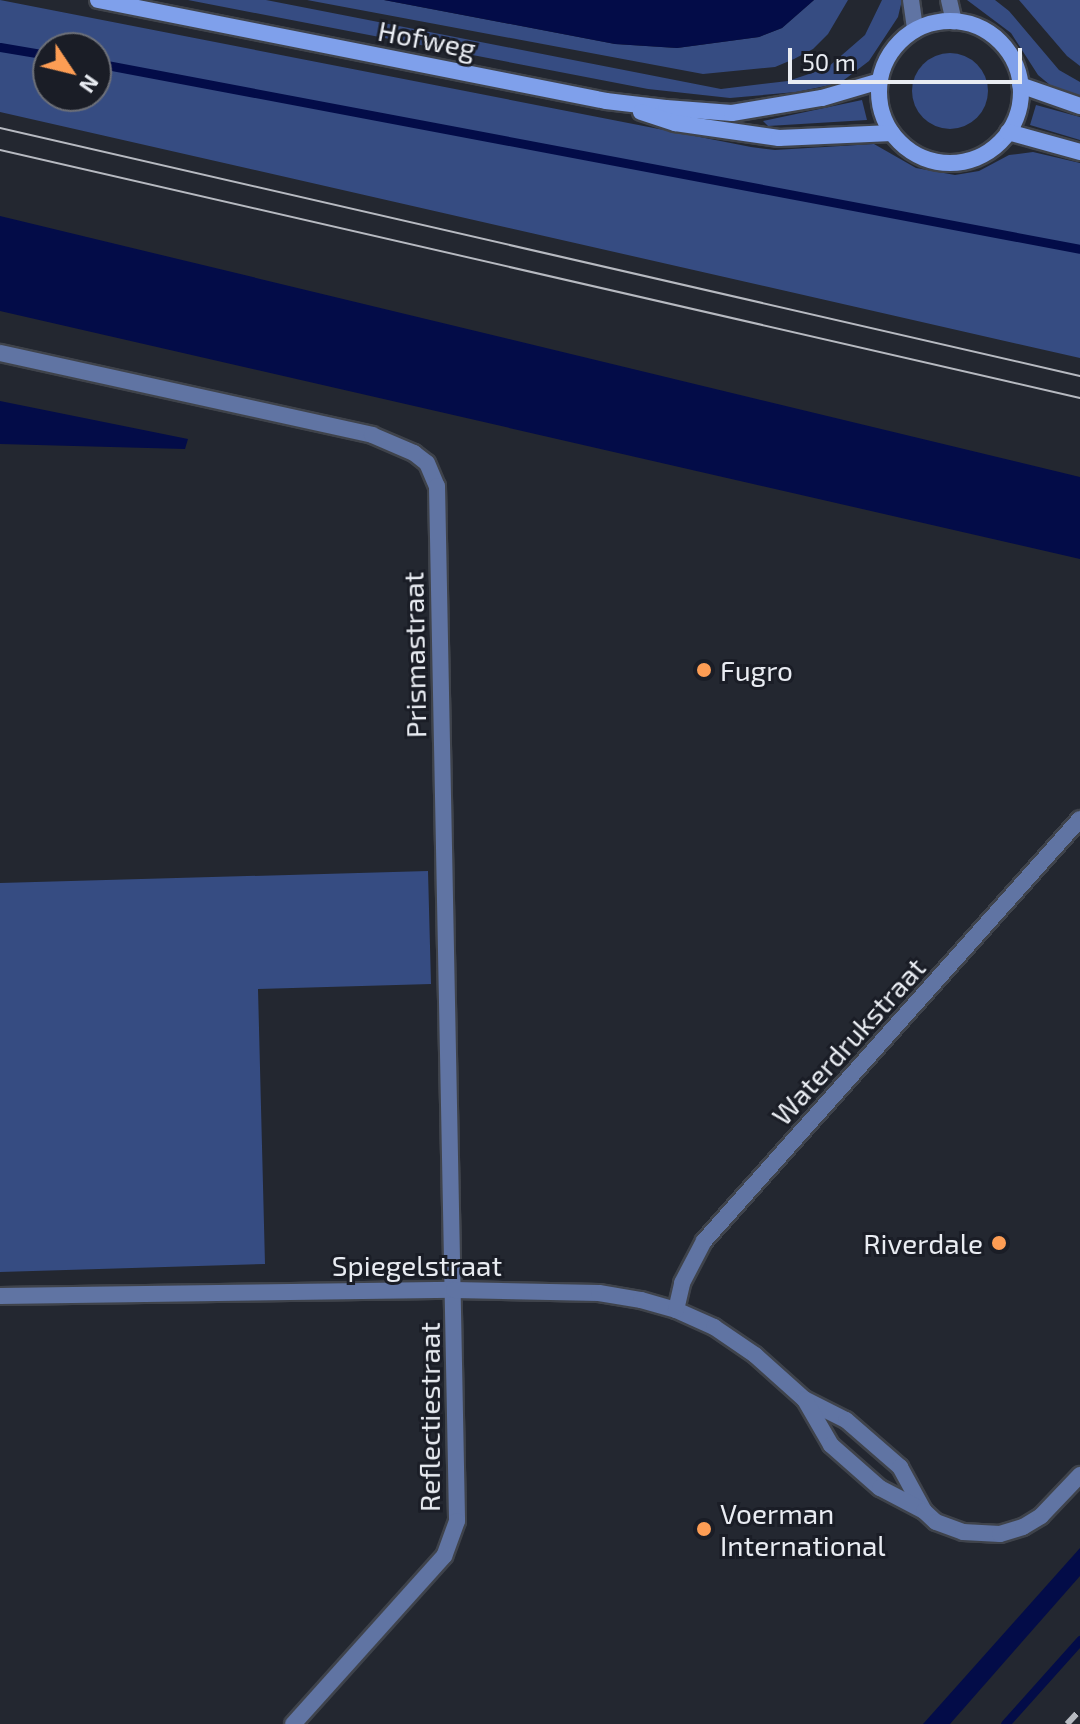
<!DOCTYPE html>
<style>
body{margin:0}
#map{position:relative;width:1080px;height:1724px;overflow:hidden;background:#232730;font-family:"Exo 2",sans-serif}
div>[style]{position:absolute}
.green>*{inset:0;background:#364c82}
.round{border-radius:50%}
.water>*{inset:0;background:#030c48}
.stream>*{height:9px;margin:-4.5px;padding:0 4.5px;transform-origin:4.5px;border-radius:4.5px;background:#030c48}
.roads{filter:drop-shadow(2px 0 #3f434b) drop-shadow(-2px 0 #3f434b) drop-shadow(0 2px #3f434b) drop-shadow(0 -2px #3f434b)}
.street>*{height:16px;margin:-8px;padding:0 8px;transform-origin:8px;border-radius:8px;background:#6074a3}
.secondary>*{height:16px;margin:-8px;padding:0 8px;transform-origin:8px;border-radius:8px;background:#7fa0eb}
.secondary>.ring{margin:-8px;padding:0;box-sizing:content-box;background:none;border:16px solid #7fa0eb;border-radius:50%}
.tram>*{height:2px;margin:-1px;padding:0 1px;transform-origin:1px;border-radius:1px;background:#b7bac1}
.rail>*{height:6px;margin-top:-3px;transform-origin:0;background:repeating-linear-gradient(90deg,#b7bac1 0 14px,transparent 0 28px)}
.dots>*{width:22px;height:22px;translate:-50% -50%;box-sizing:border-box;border:4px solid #1a1d26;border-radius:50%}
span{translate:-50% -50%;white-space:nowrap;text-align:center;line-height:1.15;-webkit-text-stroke:6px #1a1d26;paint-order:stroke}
.street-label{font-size:28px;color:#e9ecf2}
.poi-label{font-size:28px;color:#e9ecf2}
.left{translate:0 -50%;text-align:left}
.right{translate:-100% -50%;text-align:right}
.north{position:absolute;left:32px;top:32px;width:80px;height:80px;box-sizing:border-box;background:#1a1d26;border:2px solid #6d7078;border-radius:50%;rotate:125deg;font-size:22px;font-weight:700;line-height:32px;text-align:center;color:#e9ecf2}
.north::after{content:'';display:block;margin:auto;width:28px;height:36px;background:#fd9d54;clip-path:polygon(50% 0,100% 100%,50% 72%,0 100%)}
.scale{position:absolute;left:788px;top:48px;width:234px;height:36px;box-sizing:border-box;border:4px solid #e9ecf2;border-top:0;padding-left:10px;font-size:24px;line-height:28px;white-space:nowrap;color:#e9ecf2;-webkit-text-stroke:6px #1a1d26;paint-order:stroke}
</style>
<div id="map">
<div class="green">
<i style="clip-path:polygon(evenodd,0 0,751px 147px,775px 150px,874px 144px,916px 168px,955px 175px,979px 171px,1009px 155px,1033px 152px,1080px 163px,1080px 358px,0 112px,0 0,48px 48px,96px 48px,96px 96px,48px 96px,48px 48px)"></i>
<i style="clip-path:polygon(188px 0,266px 0,721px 89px,788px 81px,827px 68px,865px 35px,882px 0,902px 0,898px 17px,869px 61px,840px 83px,796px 92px,730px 98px,648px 89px)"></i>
<i style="clip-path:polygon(307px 0,384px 0,615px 44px,677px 48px,759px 37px,782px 28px,814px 0,848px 0,828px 34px,813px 49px,794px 59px,775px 67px,703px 74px)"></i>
<i style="clip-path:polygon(967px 0,995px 0,1009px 11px,1059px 70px,1080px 82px,1080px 96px,1050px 85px,1038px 75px,1011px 33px)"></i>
<i style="clip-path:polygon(1019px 0,1080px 0,1080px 66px,1067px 56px)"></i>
<i class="round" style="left:912px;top:53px;width:76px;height:76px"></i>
<i style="clip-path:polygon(862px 100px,867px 120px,768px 126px,763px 121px)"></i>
<i style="clip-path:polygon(1036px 105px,1080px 117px,1080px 140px,1030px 125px)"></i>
<i style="clip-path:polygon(428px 871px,431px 984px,258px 989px,265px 1264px,0 1272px,0 883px)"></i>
</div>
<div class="water">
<i style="clip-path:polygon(384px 0,814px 0,782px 28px,759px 37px,677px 48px,615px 44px)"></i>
<i style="clip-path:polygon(0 216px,1080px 477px,1080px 559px,0 311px)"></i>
<i style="clip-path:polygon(0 401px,188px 439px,185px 449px,0 444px)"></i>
<i style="clip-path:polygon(1080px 1548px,1080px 1576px,950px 1724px,923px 1724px)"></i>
</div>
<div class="stream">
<i style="left:0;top:47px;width:49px;rotate:9.5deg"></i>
<i style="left:96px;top:63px;width:1001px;rotate:10.7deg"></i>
<i style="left:1005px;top:1724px;width:113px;rotate:-48.2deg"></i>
</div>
<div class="roads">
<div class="street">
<i style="left:911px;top:0;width:30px;rotate:82deg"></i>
<i style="left:949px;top:0;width:22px;rotate:77deg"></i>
<i style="left:0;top:353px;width:381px;rotate:12.4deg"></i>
<i style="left:372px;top:435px;width:46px;rotate:23.2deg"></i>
<i style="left:414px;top:453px;width:16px;rotate:38deg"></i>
<i style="left:427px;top:463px;width:25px;rotate:67deg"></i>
<i style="left:437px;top:486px;width:1035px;rotate:88.89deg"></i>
<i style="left:457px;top:1521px;width:37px;rotate:110deg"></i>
<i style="left:444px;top:1556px;width:226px;rotate:131.9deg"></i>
<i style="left:0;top:1296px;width:454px;rotate:-0.8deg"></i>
<i style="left:454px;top:1290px;width:145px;rotate:1.2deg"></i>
<i style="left:599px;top:1293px;width:43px;rotate:9.5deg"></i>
<i style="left:641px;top:1300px;width:36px;rotate:16deg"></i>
<i style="left:676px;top:1310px;width:42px;rotate:24.1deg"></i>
<i style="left:714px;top:1327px;width:50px;rotate:34.3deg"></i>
<i style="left:755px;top:1355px;width:66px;rotate:41.9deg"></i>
<i style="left:804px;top:1399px;width:47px;rotate:26.6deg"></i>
<i style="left:846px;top:1420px;width:72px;rotate:41deg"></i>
<i style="left:900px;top:1467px;width:50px;rotate:61.4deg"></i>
<i style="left:676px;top:1310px;width:28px;rotate:-77deg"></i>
<i style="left:682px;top:1283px;width:47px;rotate:-62.4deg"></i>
<i style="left:704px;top:1241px;width:565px;rotate:-48.3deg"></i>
<i style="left:805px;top:1400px;width:52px;rotate:60deg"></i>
<i style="left:831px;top:1445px;width:65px;rotate:41.3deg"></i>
<i style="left:880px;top:1488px;width:50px;rotate:27.6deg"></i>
<i style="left:924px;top:1511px;width:16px;rotate:43deg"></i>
<i style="left:936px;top:1522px;width:29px;rotate:20deg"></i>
<i style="left:963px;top:1532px;width:37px;rotate:3deg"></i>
<i style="left:1000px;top:1534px;width:24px;rotate:-17deg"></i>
<i style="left:1023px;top:1527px;width:21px;rotate:-31deg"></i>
<i style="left:1041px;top:1516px;width:57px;rotate:-46.4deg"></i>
</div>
<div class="secondary">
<i style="left:98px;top:0;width:518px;rotate:11.24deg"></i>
<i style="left:606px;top:101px;width:60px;rotate:6.7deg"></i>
<i style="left:666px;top:108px;width:66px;rotate:4.3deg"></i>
<i style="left:732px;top:113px;width:91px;rotate:-9.5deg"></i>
<i style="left:822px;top:98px;width:60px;rotate:-16.3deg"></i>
<i class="ring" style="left:879px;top:21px;width:126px;height:126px"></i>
<i style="left:1020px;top:85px;width:64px;rotate:19.3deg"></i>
<i style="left:641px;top:112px;width:36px;rotate:18deg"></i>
<i style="left:675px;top:123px;width:105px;rotate:8.2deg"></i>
<i style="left:779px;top:138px;width:113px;rotate:-2.5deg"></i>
<i style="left:1008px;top:132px;width:75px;rotate:15.5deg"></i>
</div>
</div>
<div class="tram">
<i style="left:0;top:128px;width:1108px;rotate:12.93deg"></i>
<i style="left:0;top:150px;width:1108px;rotate:12.93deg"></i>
</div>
<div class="rail">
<i style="left:1067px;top:1724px;width:19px;rotate:-47deg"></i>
</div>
<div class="dots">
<i style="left:704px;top:670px;background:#fd9d54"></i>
<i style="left:999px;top:1243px;background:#fd9d54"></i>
<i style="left:704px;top:1529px;background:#fd9d54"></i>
</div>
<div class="street-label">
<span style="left:427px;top:39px;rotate:11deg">Hofweg</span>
<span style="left:414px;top:655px;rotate:-91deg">Prismastraat</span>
<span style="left:848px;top:1041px;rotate:-48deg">Waterdrukstraat</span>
<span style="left:417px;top:1265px">Spiegelstraat</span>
<span style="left:429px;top:1417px;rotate:-90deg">Reflectiestraat</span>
</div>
<div class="poi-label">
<span class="left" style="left:720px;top:670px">Fugro</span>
<span class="right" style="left:983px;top:1243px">Riverdale</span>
<span class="left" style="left:720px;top:1529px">Voerman<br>International</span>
</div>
<div class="north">N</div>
<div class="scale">50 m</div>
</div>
